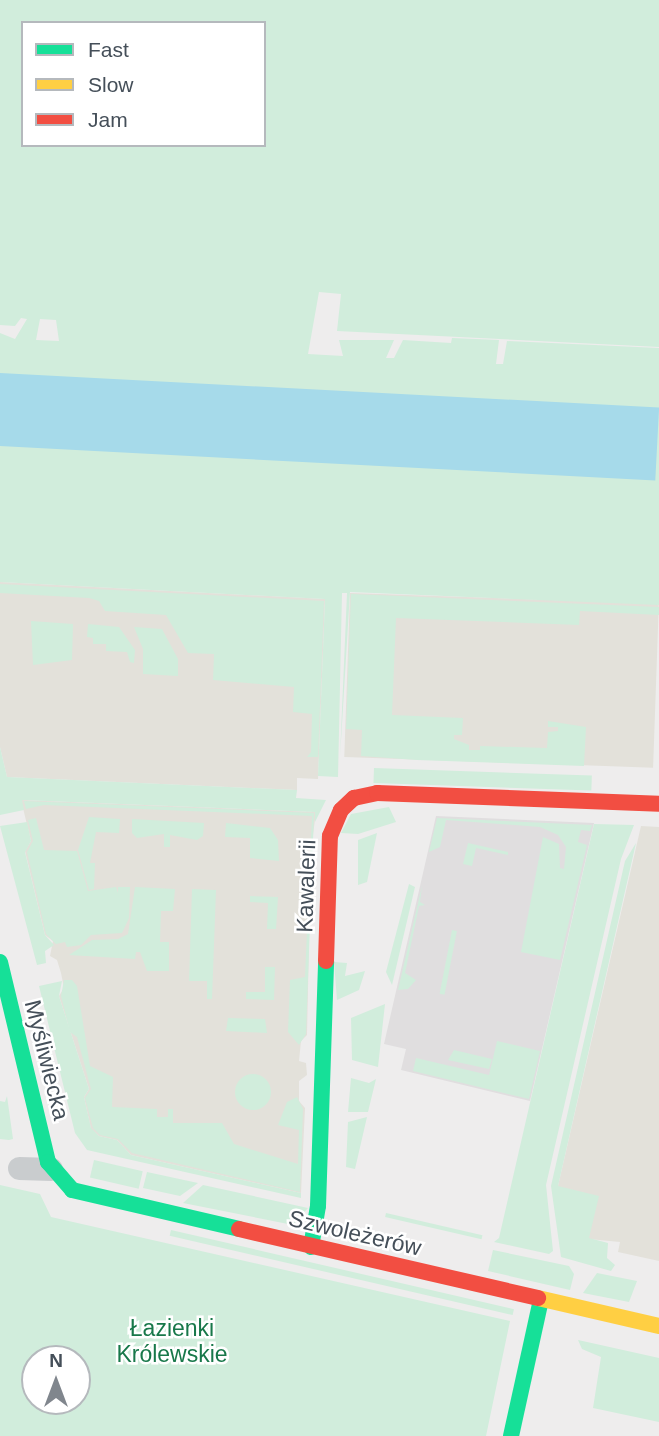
<!DOCTYPE html>
<meta charset="utf-8">
<style>
body{margin:0}
#map{position:relative;width:659px;height:1436px;overflow:hidden;background:#eeeded;font-family:Arial,sans-serif}
div>[style]{position:absolute}
.commercial>*{inset:0;background:#e3e1da;transform-origin:0 0}
.education>*{inset:0;background:#e0dedf}
.green>*{inset:0;background:#d1eddc;transform-origin:0 0}
.round{border-radius:50%}
.water>*{inset:0;background:#a6daea;transform-origin:0 0}
.street>*{height:23px;margin:-11.5px;padding:0 11.5px;transform-origin:11.5px;border-radius:11.5px;background:#c9ccce}
.fast>*{height:16px;margin:-8px;padding:0 8px;transform-origin:8px;border-radius:8px;background:#16e098}
.slow>*{height:16px;margin:-8px;padding:0 8px;transform-origin:8px;border-radius:8px;background:#ffcf43}
.jam>*{height:16px;margin:-8px;padding:0 8px;transform-origin:8px;border-radius:8px;background:#f24e42}
span{translate:-50% -50%;white-space:nowrap;text-align:center;line-height:1.15;-webkit-text-stroke:5px #fff;paint-order:stroke}
.street-label{font-size:23px;color:#454f59}
.park-label{font-size:23px;color:#18784a}
.legend{position:absolute;left:21px;top:21px;width:245px;height:126px;box-sizing:border-box;background:#fff;border:2px solid #b5b9bd;margin:0;padding:9px 12px;list-style:none;font-size:21px;color:#454f59}
.legend li{display:flex;align-items:center;gap:14px;height:35px}
.legend b{width:35px;border:2px solid #b5b9bd}
.north{position:absolute;left:21px;top:1345px;width:70px;height:70px;box-sizing:border-box;background:#fff;border:2px solid #b5b9bd;border-radius:50%;rotate:0deg;font-size:19px;font-weight:700;line-height:28px;text-align:center;color:#454f59}
.north::after{content:'';display:block;margin:auto;width:24px;height:32px;background:#80868d;clip-path:polygon(50% 0,100% 100%,50% 72%,0 100%)}
</style>
<div id="map">
<div class="commercial">
<i style="clip-path:polygon(0 582px,325px 599px,318px 779px,297px 778px,297px 790px,7px 777px,0 747px)"></i>
<i style="left:350px;top:593px;width:309px;height:164px;rotate:2deg"></i>
<i style="clip-path:polygon(21px 800px,316px 812px,311px 850px,307px 1035px,301px 1041px,299px 1061px,306px 1063px,307px 1075px,299px 1081px,299px 1101px,305px 1108px,301px 1193px,131px 1155px,117px 1140px,99px 1136px,91px 1129px,84px 1097px,89px 1089px,59px 996px,64px 988px,61px 973px,57px 960px,50px 956px,53px 941px,45px 935px,25px 851px,31px 841px)"></i>
<i style="clip-path:polygon(641px 826px,659px 827px,659px 1261px,618px 1252px,620px 1242px,589px 1239px,558px 1186px)"></i>
</div>
<div class="education">
<i style="clip-path:polygon(436px 816px,594px 823px,530px 1101px,401px 1070px,406px 1049px,384px 1044px)"></i>
</div>
<div class="green">
<i style="clip-path:polygon(evenodd,0 0,659px 0,659px 347px,337px 331px,341px 294px,319px 292px,308px 354px,343px 356px,339px 340px,394px 340px,386px 358px,394px 358px,403px 340px,451px 343px,452px 338px,499px 340px,496px 364px,503px 364px,507px 341px,659px 348px,659px 605px,350px 592px,340px 757px,347px 593px,342px 593px,338px 777px,318px 776px,325px 599px,0 582px,0 333px,15px 339px,27px 319px,21px 318px,15px 326px,0 325px,0 0,23px 23px,264px 23px,264px 145px,23px 145px,23px 23px,0 0,40px 319px,56px 320px,59px 341px,36px 340px,40px 319px)"></i>
<i style="clip-path:polygon(0 584px,324px 601px,318px 757px,307px 757px,311px 752px,312px 714px,293px 712px,294px 687px,213px 680px,214px 654px,188px 653px,166px 615px,105px 611px,99px 601px,89px 598px,0 593px)"></i>
<i style="clip-path:polygon(351px 594px,659px 607px,659px 615px,580px 611px,579px 625px,396px 618px,392px 715px,463px 718px,462px 735px,454px 735px,454px 739px,469px 745px,469px 750px,480px 750px,480px 746px,547px 748px,548px 732px,558px 731px,558px 727px,548px 727px,548px 721px,586px 727px,584px 766px,417px 760px,361px 756px,362px 730px,346px 729px)"></i>
<i style="clip-path:polygon(31px 621px,73px 624px,72px 660px,33px 665px)"></i>
<i style="clip-path:polygon(88px 624px,119px 627px,135px 650px,134px 663px,130px 662px,127px 652px,106px 651px,106px 644px,93px 644px,93px 638px,87px 637px)"></i>
<i style="clip-path:polygon(134px 627px,162px 629px,178px 659px,178px 676px,143px 674px,143px 649px)"></i>
<i style="clip-path:polygon(0 747px,7px 777px,297px 790px,296px 798px,326px 800px,315px 822px,315px 812px,22px 800px,24px 810px,0 815px)"></i>
<i style="left:374px;top:768px;width:218px;height:15px;rotate:2deg"></i>
<i style="clip-path:polygon(24px 801px,314px 813px,306px 1034px,299px 1045px,288px 1032px,290px 980px,305px 977px,312px 816px,44px 805px,26px 809px)"></i>
<i style="clip-path:polygon(389px 807px,396px 822px,358px 834px,341px 833px,351px 814px)"></i>
<i style="clip-path:polygon(89px 817px,120px 819px,119px 833px,96px 832px,90px 863px,95px 863px,94px 889px,89px 890px,78px 850px)"></i>
<i style="clip-path:polygon(36px 818px,44px 850px,77px 851px,88px 891px,116px 887px,118px 893px,118px 887px,130px 887px,129px 918px,122px 933px,91px 935px,81px 945px,67px 947px,65px 942px,56px 944px,46px 934px,27px 852px,33px 841px,28px 820px)"></i>
<i style="clip-path:polygon(437px 818px,592px 825px,590px 831px,581px 830px,578px 842px,587px 845px,560px 960px,521px 952px,543px 837px,559px 844px,560px 868px,564px 869px,566px 847px,558px 835px,540px 827px,446px 820px,440px 847px,429px 852px)"></i>
<i style="clip-path:polygon(132px 819px,204px 823px,203px 836px,197px 840px,170px 835px,170px 847px,164px 847px,164px 834px,137px 838px,132px 833px)"></i>
<i style="clip-path:polygon(27px 822px,31px 841px,25px 852px,45px 935px,54px 945px,45px 951px,46px 963px,37px 965px,0 826px)"></i>
<i style="clip-path:polygon(226px 823px,270px 828px,278px 840px,279px 861px,250px 858px,250px 838px,225px 837px)"></i>
<i style="clip-path:polygon(594px 824px,634px 825px,621px 859px,546px 1185px,553px 1251px,549px 1254px,494px 1242px,499px 1238px)"></i>
<i style="clip-path:polygon(377px 833px,367px 882px,358px 885px,358px 840px)"></i>
<i style="clip-path:polygon(468px 843px,508px 852px,508px 855px,476px 848px,472px 866px,463px 864px)"></i>
<i style="clip-path:polygon(636px 843px,558px 1186px,599px 1196px,589px 1238px,608px 1243px,607px 1258px,615px 1265px,611px 1271px,561px 1257px,551px 1186px,625px 861px)"></i>
<i style="clip-path:polygon(409px 884px,415px 887px,392px 985px,386px 972px)"></i>
<i style="clip-path:polygon(422px 886px,420px 902px,425px 905px,419px 906px,405px 973px,416px 980px,408px 989px,398px 990px)"></i>
<i style="clip-path:polygon(135px 887px,175px 889px,173px 911px,161px 911px,160px 942px,169px 942px,169px 971px,147px 971px,140px 952px,136px 952px,135px 959px,69px 955px,92px 940px,118px 939px,128px 934px)"></i>
<i style="clip-path:polygon(192px 889px,216px 890px,212px 999px,207px 999px,207px 981px,189px 981px)"></i>
<i style="clip-path:polygon(250px 896px,278px 897px,276px 929px,267px 929px,268px 903px,250px 902px)"></i>
<i style="left:452px;top:930px;width:5px;height:65px;rotate:11deg"></i>
<i style="clip-path:polygon(334px 962px,347px 963px,345px 976px,365px 971px,359px 990px,337px 1000px)"></i>
<i style="clip-path:polygon(265px 967px,275px 967px,274px 1000px,246px 999px,246px 992px,265px 992px)"></i>
<i style="clip-path:polygon(64px 980px,72px 980px,77px 986px,90px 1066px,113px 1077px,112px 1107px,157px 1109px,157px 1117px,168px 1117px,168px 1109px,173px 1109px,173px 1123px,222px 1123px,234px 1144px,298px 1164px,299px 1130px,278px 1125px,287px 1102px,297px 1097px,303px 1109px,300px 1192px,132px 1153px,118px 1139px,100px 1135px,93px 1128px,85px 1098px,91px 1089px,77px 1037px,70px 1032px,61px 996px)"></i>
<i style="clip-path:polygon(62px 981px,59px 996px,89px 1089px,84px 1097px,91px 1128px,99px 1136px,117px 1140px,131px 1155px,301px 1193px,301px 1198px,87px 1150px,75px 1133px,39px 986px)"></i>
<i style="clip-path:polygon(385px 1004px,378px 1067px,352px 1060px,351px 1018px)"></i>
<i style="clip-path:polygon(228px 1018px,265px 1019px,267px 1033px,226px 1031px)"></i>
<i style="clip-path:polygon(497px 1041px,540px 1051px,529px 1099px,413px 1071px,416px 1058px,489px 1075px)"></i>
<i style="clip-path:polygon(454px 1050px,492px 1059px,489px 1069px,448px 1060px)"></i>
<i class="round" style="left:235px;top:1074px;width:36px;height:36px"></i>
<i style="clip-path:polygon(351px 1078px,369px 1083px,376px 1079px,368px 1112px,348px 1112px)"></i>
<i style="clip-path:polygon(7px 1096px,13px 1139px,9px 1140px,0 1139px,0 1101px,5px 1102px)"></i>
<i style="clip-path:polygon(367px 1117px,355px 1169px,346px 1167px,348px 1122px)"></i>
<i style="left:94px;top:1160px;width:50px;height:18px;rotate:13deg"></i>
<i style="clip-path:polygon(147px 1172px,198px 1183px,180px 1196px,143px 1188px)"></i>
<i style="clip-path:polygon(evenodd,0 1185px,40px 1194px,51px 1217px,510px 1321px,486px 1436px,0 1436px,0 1185px,77px 1359px,77px 1401px,35px 1401px,35px 1359px,77px 1359px)"></i>
<i style="clip-path:polygon(203px 1185px,308px 1208px,293px 1225px,183px 1203px)"></i>
<i style="left:386px;top:1213px;width:99px;height:4px;rotate:13deg"></i>
<i style="left:171px;top:1230px;width:352px;height:6px;rotate:13deg"></i>
<i style="clip-path:polygon(493px 1250px,569px 1266px,574px 1274px,570px 1290px,488px 1271px)"></i>
<i style="clip-path:polygon(597px 1273px,637px 1281px,629px 1302px,583px 1293px)"></i>
<i style="clip-path:polygon(578px 1340px,659px 1358px,659px 1422px,593px 1408px,601px 1357px,582px 1349px)"></i>
</div>
<div class="water">
<i style="left:0;top:373px;width:660px;height:73px;rotate:3deg"></i>
</div>
<div class="street">
<i style="left:19px;top:1168px;width:32px;rotate:2deg"></i>
</div>
<div class="fast">
<i style="left:0;top:962px;width:206px;rotate:76.5deg"></i>
<i style="left:48px;top:1162px;width:37px;rotate:49deg"></i>
<i style="left:72px;top:1190px;width:171px;rotate:13.1deg"></i>
<i style="left:311px;top:1247px;width:42px;rotate:-80.3deg"></i>
<i style="left:318px;top:1206px;width:245px;rotate:-88.1deg"></i>
<i style="left:511px;top:1436px;width:140px;rotate:-77.6deg"></i>
</div>
<div class="slow">
<i style="left:538px;top:1298px;width:124px;rotate:13deg"></i>
</div>
<div class="jam">
<i style="left:326px;top:961px;width:125px;rotate:-88.2deg"></i>
<i style="left:330px;top:836px;width:28px;rotate:-67deg"></i>
<i style="left:341px;top:810px;width:18px;rotate:-43deg"></i>
<i style="left:354px;top:798px;width:24px;rotate:-12deg"></i>
<i style="left:377px;top:793px;width:282px;rotate:2.2deg"></i>
<i style="left:239px;top:1229px;width:307px;rotate:13deg"></i>
</div>
<div class="street-label">
<span style="left:306px;top:886px;rotate:-88deg">Kawalerii</span>
<span style="left:47px;top:1060px;rotate:76deg">Myśliwiecka</span>
<span style="left:355px;top:1233px;rotate:13deg">Szwoleżerów</span>
</div>
<div class="park-label">
<span style="left:172px;top:1341px">Łazienki<br>Królewskie</span>
</div>
<ul class="legend">
<li><b style="height:9px;background:#16e098"></b>Fast</li>
<li><b style="height:9px;background:#ffcf43"></b>Slow</li>
<li><b style="height:9px;background:#f24e42"></b>Jam</li>
</ul>
<div class="north">N</div>
</div>
